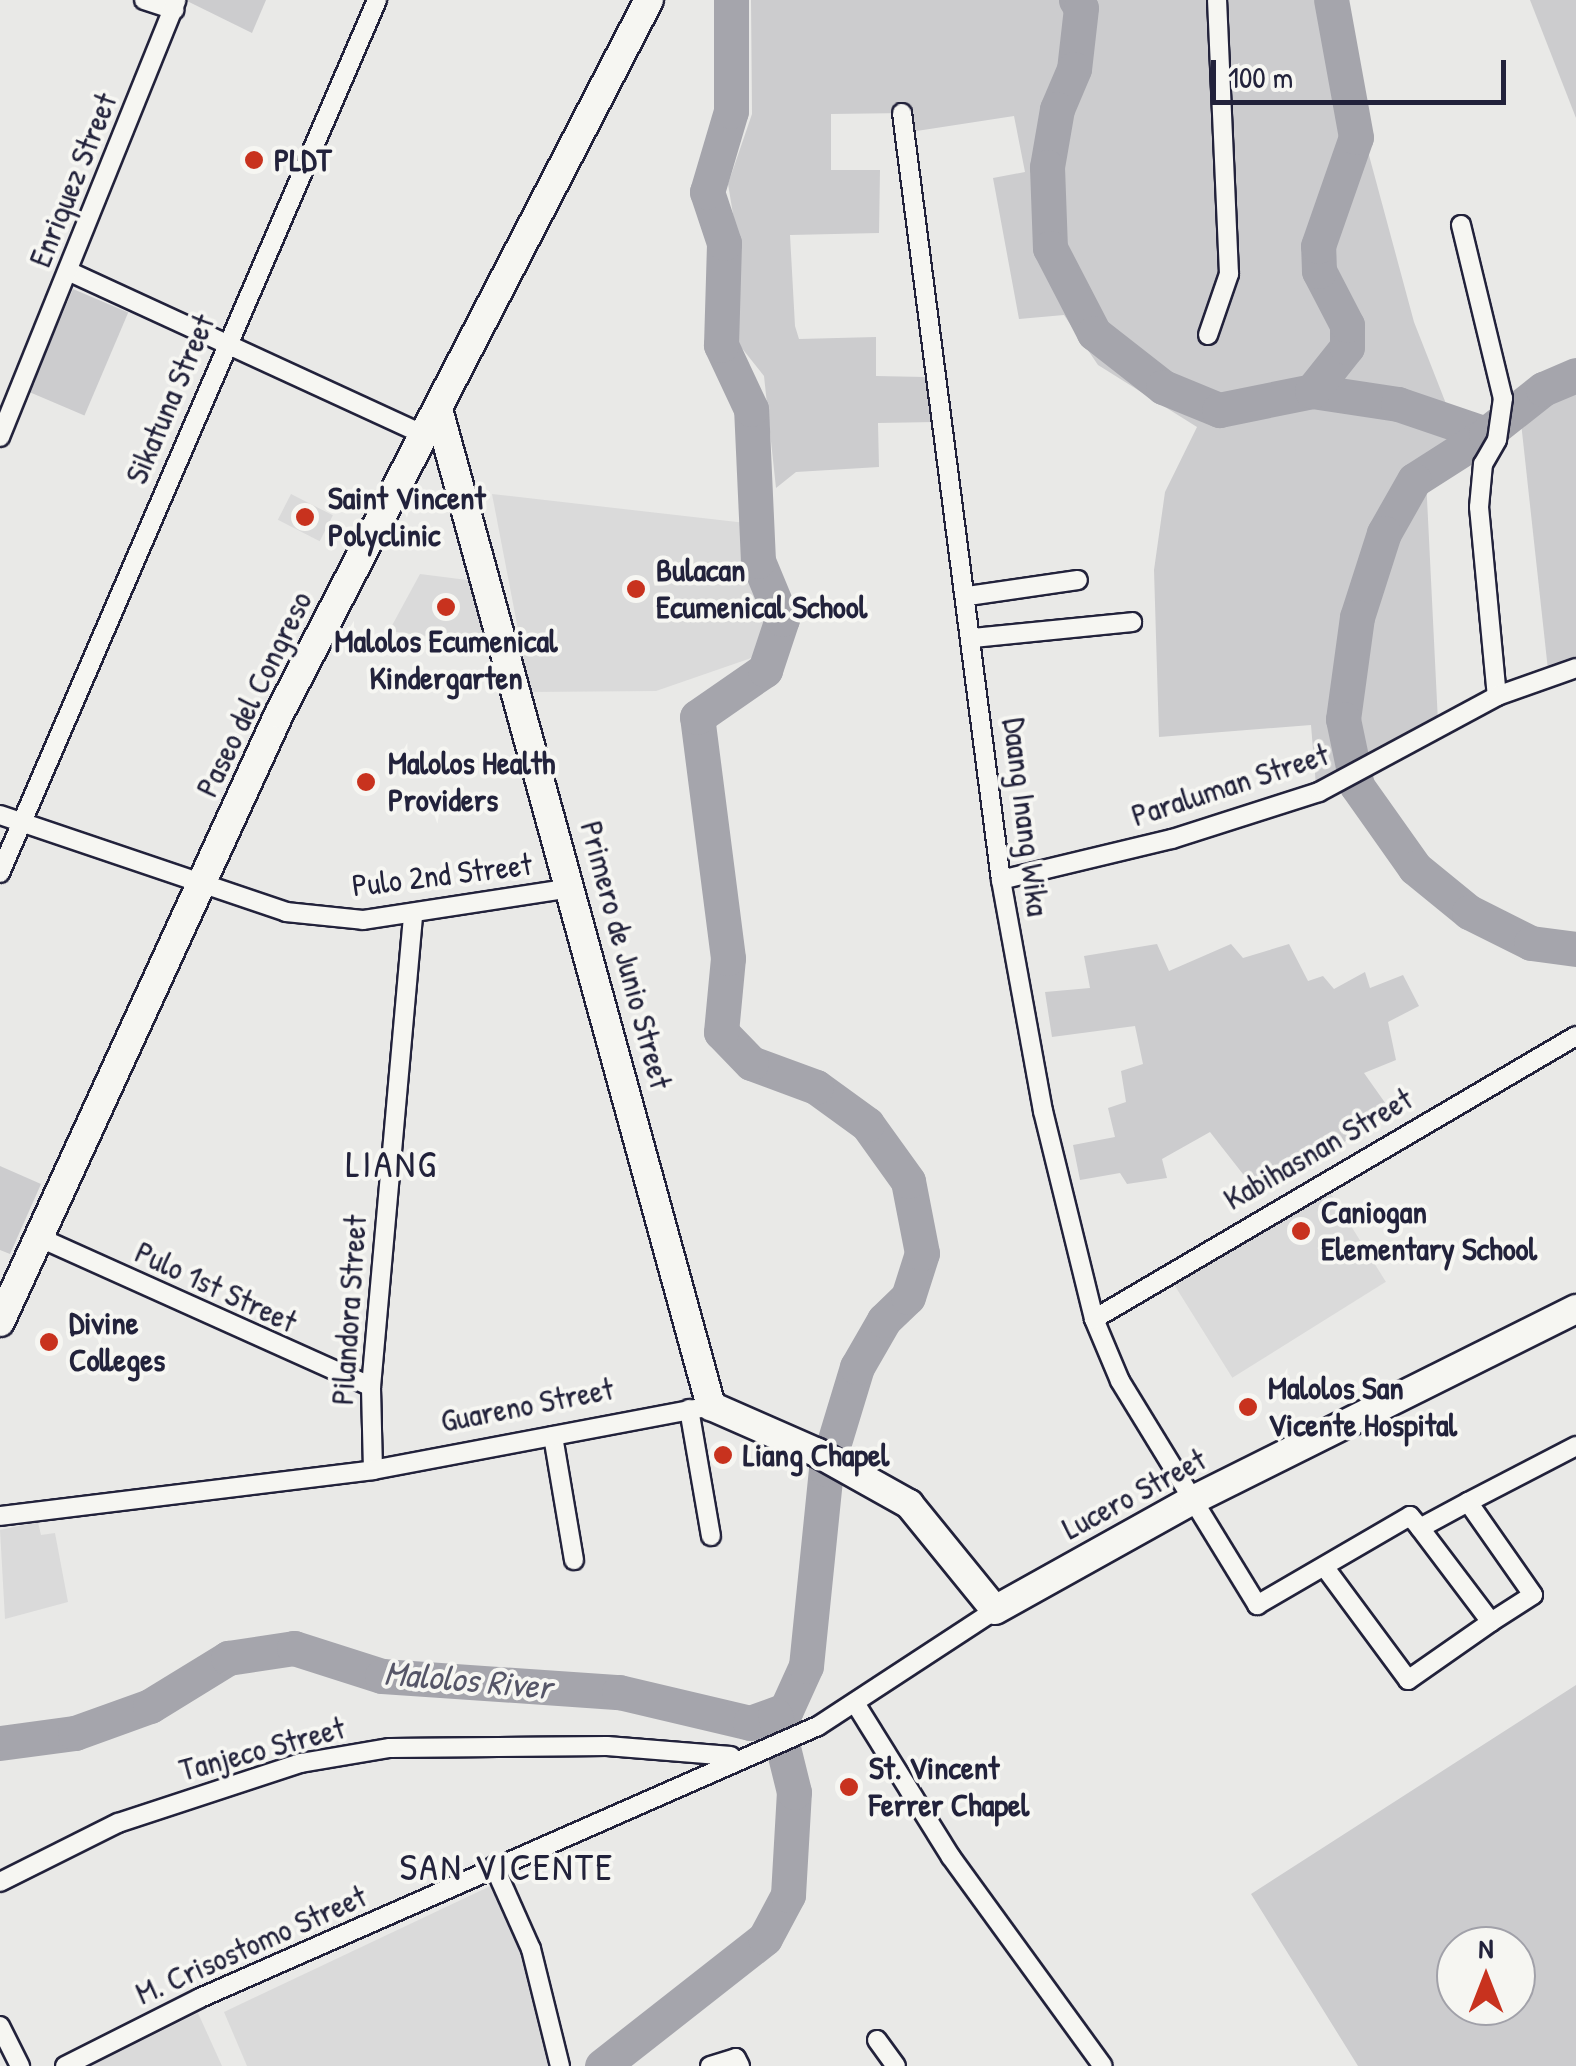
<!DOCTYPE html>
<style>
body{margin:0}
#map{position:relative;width:1576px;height:2066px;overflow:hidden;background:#e9e9e7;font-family:"Patrick Hand",sans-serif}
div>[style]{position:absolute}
.built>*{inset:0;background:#dadada;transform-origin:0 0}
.green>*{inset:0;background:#ccccce;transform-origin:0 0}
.river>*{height:35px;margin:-17.5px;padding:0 17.5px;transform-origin:17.5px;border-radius:17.5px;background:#a5a5ac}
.roads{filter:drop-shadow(2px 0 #22223b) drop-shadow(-2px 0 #22223b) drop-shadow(0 2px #22223b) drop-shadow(0 -2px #22223b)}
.street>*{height:18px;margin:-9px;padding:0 9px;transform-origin:9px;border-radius:9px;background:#f6f6f2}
.secondary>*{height:28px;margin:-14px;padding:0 14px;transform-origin:14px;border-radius:14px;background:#f6f6f2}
.dots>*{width:28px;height:28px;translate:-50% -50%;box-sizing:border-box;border:5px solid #f6f6f2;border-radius:50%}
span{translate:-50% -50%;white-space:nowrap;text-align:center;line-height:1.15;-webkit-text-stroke:8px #f6f6f2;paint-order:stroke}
.poi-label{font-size:32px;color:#22223b;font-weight:700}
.left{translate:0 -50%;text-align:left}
.street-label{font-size:32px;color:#22223b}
.water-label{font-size:35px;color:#565668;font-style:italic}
.quarter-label{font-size:38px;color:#22223b;letter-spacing:2.5px}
.north{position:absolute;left:1436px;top:1926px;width:100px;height:100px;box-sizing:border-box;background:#f6f6f2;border:2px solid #a1a1a9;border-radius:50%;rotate:0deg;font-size:28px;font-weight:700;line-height:40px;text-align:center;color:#22223b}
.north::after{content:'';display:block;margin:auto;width:35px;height:45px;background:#c8321e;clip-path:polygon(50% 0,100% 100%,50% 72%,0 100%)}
.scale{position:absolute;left:1211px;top:60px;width:295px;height:45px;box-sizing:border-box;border:5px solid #22223b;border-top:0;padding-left:12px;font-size:30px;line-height:35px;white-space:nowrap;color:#22223b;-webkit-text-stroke:8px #f6f6f2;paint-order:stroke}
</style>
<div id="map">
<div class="built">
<i style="left:291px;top:494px;width:47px;height:29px;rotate:27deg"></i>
<i style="clip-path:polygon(492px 494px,746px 523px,772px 618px,760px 655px,656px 691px,530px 692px)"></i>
<i style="clip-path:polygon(420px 574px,483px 582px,500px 646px,389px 631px)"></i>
<i style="left:1326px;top:1186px;width:113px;height:181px;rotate:58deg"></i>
<i style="clip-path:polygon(38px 1522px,41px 1535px,55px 1533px,68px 1602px,5px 1619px,0 1530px)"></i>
<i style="clip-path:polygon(501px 1881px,565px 2037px,569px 2066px,247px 2066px,224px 2012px)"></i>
<i style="clip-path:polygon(198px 2013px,222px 2066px,91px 2066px)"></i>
</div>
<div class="green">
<i style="clip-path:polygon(185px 0,266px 0,252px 33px)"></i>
<i style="clip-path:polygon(751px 0,1343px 0,1363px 133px,1414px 322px,1461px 442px,1425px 458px,1438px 722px,1316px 786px,1311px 725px,1159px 737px,1154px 570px,1165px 492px,1197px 427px,1098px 365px,1064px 315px,1019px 319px,993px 178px,1025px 172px,1014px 116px,910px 132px,906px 113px,831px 114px,831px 170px,880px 170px,879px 233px,790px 235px,795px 326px,799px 339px,876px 337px,876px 376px,925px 377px,935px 422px,878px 423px,879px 467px,796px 472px,776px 488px,764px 376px,737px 342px,738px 244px,728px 184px,752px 114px)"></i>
<i style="clip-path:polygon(1530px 0,1576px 0,1576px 118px)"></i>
<i style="left:73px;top:289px;width:60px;height:112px;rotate:23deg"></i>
<i style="clip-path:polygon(1576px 373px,1576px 661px,1548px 670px,1518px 395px)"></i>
<i style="clip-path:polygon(1157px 944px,1169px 971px,1231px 944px,1243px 958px,1289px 944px,1308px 981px,1323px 976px,1334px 989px,1365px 972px,1370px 988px,1403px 975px,1419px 1006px,1388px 1022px,1396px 1060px,1364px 1073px,1393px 1114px,1257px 1192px,1210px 1132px,1162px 1159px,1167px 1178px,1127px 1184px,1120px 1173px,1080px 1180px,1073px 1145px,1115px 1137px,1108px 1108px,1126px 1102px,1121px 1071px,1143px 1064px,1135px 1026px,1052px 1037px,1045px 992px,1090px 988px,1084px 956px)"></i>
<i style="clip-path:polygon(0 1166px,41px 1184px,10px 1254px,0 1250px)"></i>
<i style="clip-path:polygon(evenodd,1576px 1685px,1576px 2066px,1358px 2066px,1251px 1894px,1576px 1685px,1456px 1946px,1516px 1946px,1516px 2006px,1456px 2006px,1456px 1946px)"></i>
</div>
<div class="river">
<i style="left:1076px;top:0;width:9px;rotate:58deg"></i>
<i style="left:1081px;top:8px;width:61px;rotate:96.5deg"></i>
<i style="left:1074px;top:69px;width:43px;rotate:113deg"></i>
<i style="left:1057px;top:109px;width:59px;rotate:99.8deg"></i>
<i style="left:1047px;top:167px;width:81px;rotate:87.9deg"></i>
<i style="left:1050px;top:248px;width:96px;rotate:62.6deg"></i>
<i style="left:1094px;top:333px;width:88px;rotate:38deg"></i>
<i style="left:1163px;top:387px;width:61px;rotate:22.3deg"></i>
<i style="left:1219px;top:410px;width:95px;rotate:-11.5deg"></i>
<i style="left:1312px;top:391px;width:87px;rotate:8.6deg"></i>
<i style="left:1398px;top:404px;width:93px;rotate:18.8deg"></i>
<i style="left:1486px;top:434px;width:85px;rotate:147.4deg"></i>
<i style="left:1414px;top:480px;width:61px;rotate:119.5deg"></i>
<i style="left:1384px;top:533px;width:88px;rotate:107.8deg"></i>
<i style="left:1357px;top:617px;width:103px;rotate:97.8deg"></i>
<i style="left:1343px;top:719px;width:68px;rotate:78.2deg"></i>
<i style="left:1357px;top:786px;width:100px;rotate:54.7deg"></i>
<i style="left:1415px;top:868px;width:70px;rotate:39.2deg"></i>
<i style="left:1469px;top:912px;width:69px;rotate:26.6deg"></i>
<i style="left:1531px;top:943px;width:45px;rotate:7.6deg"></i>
<i style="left:1312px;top:391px;width:56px;rotate:-51.5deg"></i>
<i style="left:1347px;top:347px;width:22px;rotate:-90deg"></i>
<i style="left:1347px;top:325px;width:61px;rotate:-117.4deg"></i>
<i style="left:1319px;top:271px;width:25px;rotate:-92deg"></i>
<i style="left:1318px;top:246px;width:115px;rotate:-70.8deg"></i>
<i style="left:1356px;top:137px;width:139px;rotate:-100.3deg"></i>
<i style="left:1486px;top:434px;width:73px;rotate:-38.3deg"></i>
<i style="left:1543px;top:389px;width:36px;rotate:-23deg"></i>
<i style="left:0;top:1743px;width:76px;rotate:-7.6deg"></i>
<i style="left:75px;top:1733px;width:80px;rotate:-19.8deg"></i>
<i style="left:150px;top:1706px;width:92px;rotate:-31.6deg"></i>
<i style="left:228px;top:1658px;width:67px;rotate:-8.6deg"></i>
<i style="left:294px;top:1648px;width:92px;rotate:17.7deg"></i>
<i style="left:382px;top:1676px;width:238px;rotate:3.9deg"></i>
<i style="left:619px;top:1692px;width:135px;rotate:13.3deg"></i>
<i style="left:750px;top:1723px;width:38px;rotate:-20deg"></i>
<i style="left:786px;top:1710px;width:48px;rotate:-65.6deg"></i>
<i style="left:806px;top:1666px;width:198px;rotate:-84.2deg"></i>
<i style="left:826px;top:1469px;width:107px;rotate:-73.1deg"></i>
<i style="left:857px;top:1367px;width:54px;rotate:-60.1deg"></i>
<i style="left:884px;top:1320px;width:33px;rotate:-44deg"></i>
<i style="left:908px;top:1297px;width:46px;rotate:-72.3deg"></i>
<i style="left:922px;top:1253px;width:73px;rotate:-101deg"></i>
<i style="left:908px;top:1181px;width:70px;rotate:-125.7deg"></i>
<i style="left:867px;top:1124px;width:63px;rotate:-144deg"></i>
<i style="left:816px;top:1087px;width:69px;rotate:-159.7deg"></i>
<i style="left:751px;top:1063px;width:43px;rotate:-134.1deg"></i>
<i style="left:721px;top:1032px;width:74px;rotate:-84.6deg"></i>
<i style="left:728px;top:958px;width:243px;rotate:-97.3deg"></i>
<i style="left:697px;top:717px;width:83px;rotate:-34.7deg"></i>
<i style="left:765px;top:670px;width:54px;rotate:-71.6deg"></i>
<i style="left:782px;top:619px;width:63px;rotate:-112.5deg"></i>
<i style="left:758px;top:561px;width:152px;rotate:-92.6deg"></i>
<i style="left:751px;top:409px;width:71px;rotate:-115.1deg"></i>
<i style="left:721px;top:345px;width:102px;rotate:-88.3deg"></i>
<i style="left:724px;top:243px;width:54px;rotate:-108.4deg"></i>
<i style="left:707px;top:192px;width:84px;rotate:-73.5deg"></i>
<i style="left:731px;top:111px;width:111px;rotate:-90deg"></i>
<i style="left:602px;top:2066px;width:207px;rotate:-38.1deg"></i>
<i style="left:765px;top:1938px;width:49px;rotate:-61.9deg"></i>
<i style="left:788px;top:1895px;width:103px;rotate:-86.7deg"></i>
<i style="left:794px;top:1792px;width:79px;rotate:-103.9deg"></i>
</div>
<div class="roads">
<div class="street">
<i style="left:144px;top:0;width:32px;rotate:18deg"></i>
<i style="left:902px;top:113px;width:773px;rotate:82.65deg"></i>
<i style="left:1001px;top:880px;width:235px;rotate:79.7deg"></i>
<i style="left:1043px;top:1111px;width:214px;rotate:76.2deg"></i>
<i style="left:1094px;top:1319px;width:67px;rotate:67.2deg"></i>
<i style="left:1120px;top:1381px;width:263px;rotate:58.5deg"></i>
<i style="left:1257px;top:1605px;width:177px;rotate:-30.2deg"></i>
<i style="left:1410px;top:1516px;width:16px;rotate:50deg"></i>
<i style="left:1461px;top:225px;width:178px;rotate:76.4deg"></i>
<i style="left:1503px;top:398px;width:42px;rotate:98.1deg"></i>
<i style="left:1497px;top:440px;width:28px;rotate:120deg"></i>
<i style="left:1483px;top:464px;width:43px;rotate:95.3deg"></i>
<i style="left:1479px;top:507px;width:190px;rotate:84.6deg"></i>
<i style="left:68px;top:271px;width:392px;rotate:24.7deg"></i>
<i style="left:1208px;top:335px;width:65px;rotate:-71deg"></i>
<i style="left:1229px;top:274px;width:274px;rotate:-92.5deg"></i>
<i style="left:0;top:437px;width:471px;rotate:-68deg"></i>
<i style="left:968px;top:596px;width:111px;rotate:-8.3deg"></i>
<i style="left:973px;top:638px;width:160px;rotate:-5.7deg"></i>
<i style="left:0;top:815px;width:302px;rotate:18.7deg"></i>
<i style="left:286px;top:912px;width:77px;rotate:5.9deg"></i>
<i style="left:363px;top:920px;width:211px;rotate:-8.7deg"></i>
<i style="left:0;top:873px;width:951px;rotate:-66.64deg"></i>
<i style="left:1001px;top:880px;width:176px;rotate:-13.5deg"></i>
<i style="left:1172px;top:839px;width:154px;rotate:-17.7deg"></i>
<i style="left:1319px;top:792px;width:202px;rotate:-28.3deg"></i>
<i style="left:1497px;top:696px;width:84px;rotate:-19.5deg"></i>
<i style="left:38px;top:1237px;width:365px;rotate:24.2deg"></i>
<i style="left:1094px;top:1319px;width:559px;rotate:-30.42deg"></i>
<i style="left:689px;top:1409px;width:129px;rotate:80.2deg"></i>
<i style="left:553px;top:1436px;width:126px;rotate:80.4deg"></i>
<i style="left:373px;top:1470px;width:83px;rotate:-91.4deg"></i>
<i style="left:371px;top:1387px;width:474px;rotate:-84.9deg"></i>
<i style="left:1468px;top:1502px;width:113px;rotate:55deg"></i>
<i style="left:1533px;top:1595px;width:50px;rotate:147.3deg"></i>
<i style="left:1491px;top:1622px;width:118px;rotate:-127.1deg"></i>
<i style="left:1420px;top:1528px;width:55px;rotate:-28.4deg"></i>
<i style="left:1468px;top:1502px;width:122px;rotate:-27.4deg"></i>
<i style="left:0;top:1516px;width:376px;rotate:-7deg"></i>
<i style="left:373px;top:1470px;width:344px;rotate:-10.7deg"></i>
<i style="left:1326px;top:1569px;width:138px;rotate:53.5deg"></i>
<i style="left:1408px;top:1680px;width:101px;rotate:-34.9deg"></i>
<i style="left:855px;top:1703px;width:181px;rotate:58.1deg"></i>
<i style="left:951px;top:1857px;width:258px;rotate:54deg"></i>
<i style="left:494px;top:1866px;width:91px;rotate:66deg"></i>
<i style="left:531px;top:1949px;width:121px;rotate:76.1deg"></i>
<i style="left:0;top:1882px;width:132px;rotate:-26.6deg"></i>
<i style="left:118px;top:1823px;width:193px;rotate:-18.2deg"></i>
<i style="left:301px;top:1763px;width:90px;rotate:-9.6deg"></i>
<i style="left:390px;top:1748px;width:217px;rotate:-0.5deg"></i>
<i style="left:607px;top:1746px;width:124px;rotate:4.6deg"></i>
<i style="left:0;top:2026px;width:45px;rotate:63.4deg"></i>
<i style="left:877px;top:2040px;width:32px;rotate:54deg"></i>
<i style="left:65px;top:2066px;width:151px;rotate:-26.7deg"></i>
<i style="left:200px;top:1998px;width:675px;rotate:-23.76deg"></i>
<i style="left:818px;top:1726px;width:212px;rotate:-33.2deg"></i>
<i style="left:710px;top:2066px;width:27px;rotate:-17deg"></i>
<i style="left:736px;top:2058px;width:9px;rotate:63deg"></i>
</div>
<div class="secondary">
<i style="left:438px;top:409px;width:1034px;rotate:74.69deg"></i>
<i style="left:711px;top:1406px;width:115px;rotate:23.7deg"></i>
<i style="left:816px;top:1452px;width:107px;rotate:29.2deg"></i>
<i style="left:909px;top:1504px;width:136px;rotate:50.9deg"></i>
<i style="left:995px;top:1610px;width:227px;rotate:-29.1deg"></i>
<i style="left:1193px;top:1500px;width:428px;rotate:-26.5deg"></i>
<i style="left:0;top:1322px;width:669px;rotate:-65.35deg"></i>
<i style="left:279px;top:714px;width:804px;rotate:-62.61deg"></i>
</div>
</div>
<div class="dots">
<i style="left:254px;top:160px;background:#c8321e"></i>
<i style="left:305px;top:517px;background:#c8321e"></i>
<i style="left:636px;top:589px;background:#c8321e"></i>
<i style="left:446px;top:607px;background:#c8321e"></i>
<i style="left:366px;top:782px;background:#c8321e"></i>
<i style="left:1301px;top:1231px;background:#c8321e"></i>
<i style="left:49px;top:1342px;background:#c8321e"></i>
<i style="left:1248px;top:1407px;background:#c8321e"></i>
<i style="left:723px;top:1455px;background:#c8321e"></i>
<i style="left:849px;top:1787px;background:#c8321e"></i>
</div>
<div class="poi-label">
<span class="left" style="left:274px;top:160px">PLDT</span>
<span class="left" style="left:328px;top:517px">Saint Vincent<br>Polyclinic</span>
<span class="left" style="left:656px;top:589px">Bulacan<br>Ecumenical School</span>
<span style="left:446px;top:660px">Malolos Ecumenical<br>Kindergarten</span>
<span class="left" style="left:388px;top:782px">Malolos Health<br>Providers</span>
<span class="left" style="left:1321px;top:1231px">Caniogan<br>Elementary School</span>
<span class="left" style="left:69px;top:1342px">Divine<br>Colleges</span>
<span class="left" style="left:1268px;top:1407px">Malolos San<br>Vicente Hospital</span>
<span class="left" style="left:743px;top:1455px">Liang Chapel</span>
<span class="left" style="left:869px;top:1787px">St. Vincent<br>Ferrer Chapel</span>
</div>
<div class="street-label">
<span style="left:73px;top:180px;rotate:-68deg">Enriquez Street</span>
<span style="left:170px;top:399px;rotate:-67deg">Sikatuna Street</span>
<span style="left:254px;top:694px;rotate:-64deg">Paseo del Congreso</span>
<span style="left:1230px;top:785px;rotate:-18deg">Paraluman Street</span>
<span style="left:1026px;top:817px;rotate:83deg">Daang Inang Wika</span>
<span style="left:442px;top:875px;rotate:-7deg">Pulo 2nd Street</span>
<span style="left:626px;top:955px;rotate:75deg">Primero de Junio Street</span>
<span style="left:1318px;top:1149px;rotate:-30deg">Kabihasnan Street</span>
<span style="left:216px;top:1287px;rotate:25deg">Pulo 1st Street</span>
<span style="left:349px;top:1310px;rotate:-86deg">Pilandora Street</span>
<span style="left:527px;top:1405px;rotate:-11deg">Guareno Street</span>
<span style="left:1134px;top:1494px;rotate:-28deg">Lucero Street</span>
<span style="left:262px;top:1749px;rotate:-15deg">Tanjeco Street</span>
<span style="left:251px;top:1945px;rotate:-24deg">M. Crisostomo Street</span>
</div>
<div class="water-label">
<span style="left:468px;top:1680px;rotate:5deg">Malolos River</span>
</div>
<div class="quarter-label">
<span style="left:392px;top:1164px">LIANG</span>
<span style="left:507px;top:1867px">SAN VICENTE</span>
</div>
<div class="north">N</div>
<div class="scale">100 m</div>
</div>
